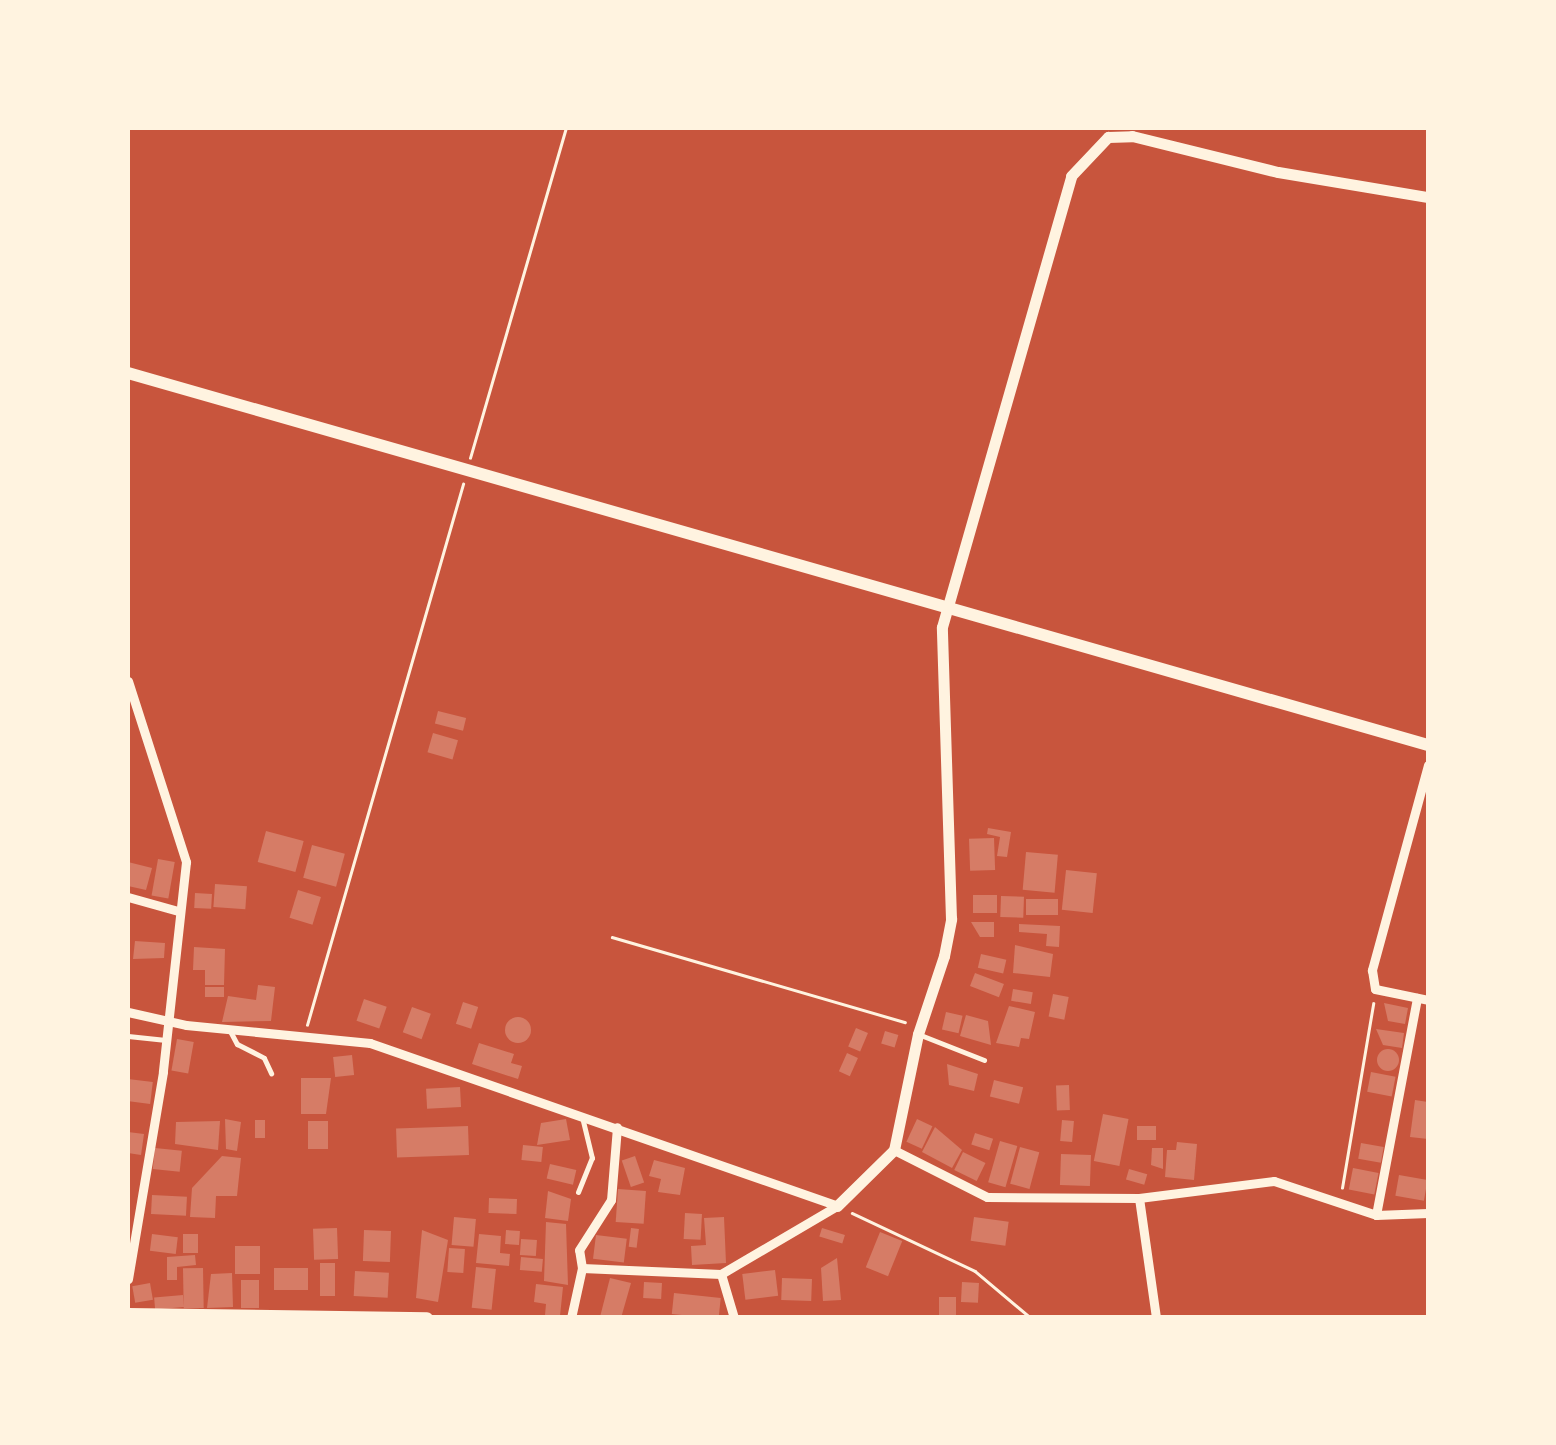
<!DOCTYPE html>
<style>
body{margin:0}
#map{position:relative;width:1556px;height:1445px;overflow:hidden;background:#c8553d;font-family:Mulish,sans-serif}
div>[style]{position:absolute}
.building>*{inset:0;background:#d67c66;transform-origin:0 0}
.round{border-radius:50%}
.path>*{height:2.5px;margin:-1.25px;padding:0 1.25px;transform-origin:1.25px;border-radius:1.25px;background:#fff3e0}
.service>*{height:5px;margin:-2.5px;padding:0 2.5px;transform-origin:2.5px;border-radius:2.5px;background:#fff3e0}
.minor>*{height:9px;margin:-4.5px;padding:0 4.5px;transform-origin:4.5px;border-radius:4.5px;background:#fff3e0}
.tertiary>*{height:11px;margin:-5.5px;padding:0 5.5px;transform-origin:5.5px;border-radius:5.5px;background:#fff3e0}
.secondary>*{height:12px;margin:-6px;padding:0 6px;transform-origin:6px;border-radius:6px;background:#fff3e0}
span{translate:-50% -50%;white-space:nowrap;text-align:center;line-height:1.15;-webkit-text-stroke:8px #fff3e0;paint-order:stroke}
.frame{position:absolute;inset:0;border:130px solid #fff3e0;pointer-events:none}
</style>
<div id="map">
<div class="building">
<i style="left:438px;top:711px;width:29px;height:13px;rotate:14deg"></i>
<i style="left:433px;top:733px;width:26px;height:20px;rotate:16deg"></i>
<i style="clip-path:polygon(988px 828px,1011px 832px,1007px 857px,997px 856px,1000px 837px,987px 834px)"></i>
<i style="left:266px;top:831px;width:39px;height:32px;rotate:15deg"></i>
<i style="left:994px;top:838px;width:32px;height:25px;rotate:88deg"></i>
<i style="left:312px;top:845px;width:34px;height:34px;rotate:15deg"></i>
<i style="left:1026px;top:852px;width:32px;height:38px;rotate:5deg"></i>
<i style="left:158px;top:859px;width:17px;height:37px;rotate:10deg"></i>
<i style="clip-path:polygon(128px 862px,152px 868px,146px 890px,128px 886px)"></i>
<i style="left:1066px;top:870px;width:31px;height:40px;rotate:6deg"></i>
<i style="left:215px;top:884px;width:32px;height:23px;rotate:4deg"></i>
<i style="left:298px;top:890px;width:24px;height:29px;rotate:17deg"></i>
<i style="left:195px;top:893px;width:17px;height:15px;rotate:3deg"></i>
<i style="left:973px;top:895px;width:24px;height:18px"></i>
<i style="left:1001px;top:896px;width:23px;height:21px;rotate:2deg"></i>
<i style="left:1026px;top:899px;width:32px;height:16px"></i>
<i style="clip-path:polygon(971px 922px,994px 922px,994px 937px,980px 937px)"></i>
<i style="clip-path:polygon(1019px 924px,1060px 926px,1059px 947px,1046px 946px,1047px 934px,1019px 932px)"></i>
<i style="clip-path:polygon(135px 941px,165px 943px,164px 958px,133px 959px)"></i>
<i style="clip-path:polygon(1015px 945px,1053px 954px,1050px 977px,1013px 973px)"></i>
<i style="clip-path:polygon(194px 947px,225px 949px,224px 985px,205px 985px,205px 970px,193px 970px)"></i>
<i style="left:981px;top:954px;width:26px;height:14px;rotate:13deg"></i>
<i style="left:975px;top:973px;width:31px;height:14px;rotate:21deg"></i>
<i style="clip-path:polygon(258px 985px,275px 987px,271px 1021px,222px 1022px,228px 996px,256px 1000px)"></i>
<i style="left:224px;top:987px;width:10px;height:19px;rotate:90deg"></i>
<i style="left:1013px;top:989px;width:20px;height:12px;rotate:9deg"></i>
<i style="left:1053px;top:994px;width:16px;height:23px;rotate:11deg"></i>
<i style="left:364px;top:999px;width:24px;height:23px;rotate:19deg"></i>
<i style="left:463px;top:1002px;width:16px;height:23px;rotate:18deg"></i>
<i style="clip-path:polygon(1384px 1003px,1408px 1008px,1405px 1024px,1388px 1021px)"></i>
<i style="clip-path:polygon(1009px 1006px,1035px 1012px,1029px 1039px,1021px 1038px,1019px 1047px,996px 1043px)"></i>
<i style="left:412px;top:1007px;width:20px;height:27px;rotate:20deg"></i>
<i style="left:946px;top:1012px;width:17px;height:18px;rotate:13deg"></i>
<i style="clip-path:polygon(966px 1015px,988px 1021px,991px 1045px,960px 1036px)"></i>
<i class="round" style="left:505px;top:1017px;width:26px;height:26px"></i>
<i style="left:856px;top:1028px;width:13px;height:20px;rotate:23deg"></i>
<i style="clip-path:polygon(1376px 1029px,1404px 1033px,1402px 1048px,1383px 1045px)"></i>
<i style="left:885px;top:1031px;width:14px;height:13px;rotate:17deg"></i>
<i style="left:177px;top:1039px;width:17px;height:32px;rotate:10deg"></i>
<i style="clip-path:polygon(479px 1043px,514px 1054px,511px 1063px,522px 1066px,518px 1079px,472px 1064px)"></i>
<i class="round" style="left:1377px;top:1049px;width:22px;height:22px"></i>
<i style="left:847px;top:1053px;width:12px;height:20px;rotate:24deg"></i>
<i style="left:352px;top:1055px;width:20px;height:19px;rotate:84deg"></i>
<i style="clip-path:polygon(947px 1064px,978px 1074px,974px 1091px,949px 1085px)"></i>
<i style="left:1371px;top:1072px;width:25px;height:20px;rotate:11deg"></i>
<i style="clip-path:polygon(301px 1078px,331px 1078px,326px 1114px,301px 1114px)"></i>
<i style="left:128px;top:1079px;width:25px;height:22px;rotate:7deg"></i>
<i style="left:994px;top:1080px;width:30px;height:17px;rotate:14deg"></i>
<i style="left:1069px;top:1085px;width:25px;height:13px;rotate:88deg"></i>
<i style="left:460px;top:1087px;width:20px;height:34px;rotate:87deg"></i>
<i style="clip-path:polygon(1415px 1100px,1428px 1102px,1428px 1139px,1410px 1137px)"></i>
<i style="left:1103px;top:1114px;width:26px;height:48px;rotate:11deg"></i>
<i style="clip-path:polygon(225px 1119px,241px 1122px,237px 1151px,226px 1149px)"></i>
<i style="clip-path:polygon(566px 1119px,570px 1140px,537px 1145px,541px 1123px)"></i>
<i style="left:917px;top:1119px;width:17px;height:25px;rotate:25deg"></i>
<i style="left:255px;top:1120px;width:10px;height:18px"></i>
<i style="left:1062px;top:1120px;width:12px;height:21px;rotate:5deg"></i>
<i style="clip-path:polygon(220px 1121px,218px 1150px,175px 1144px,176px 1122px)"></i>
<i style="left:308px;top:1121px;width:20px;height:28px"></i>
<i style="left:468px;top:1126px;width:29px;height:72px;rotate:88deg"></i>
<i style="left:1137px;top:1126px;width:19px;height:14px"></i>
<i style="clip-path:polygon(935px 1127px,962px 1150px,952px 1168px,922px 1152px)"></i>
<i style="clip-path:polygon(128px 1132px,144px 1134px,141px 1155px,128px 1153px)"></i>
<i style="left:975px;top:1133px;width:19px;height:12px;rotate:18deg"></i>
<i style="left:1000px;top:1141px;width:18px;height:43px;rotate:16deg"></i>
<i style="clip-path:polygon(1177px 1142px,1197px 1144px,1194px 1180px,1165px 1177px,1167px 1150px,1176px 1150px)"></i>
<i style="left:1361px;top:1143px;width:23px;height:16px;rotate:10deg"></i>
<i style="left:523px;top:1145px;width:20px;height:15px;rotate:6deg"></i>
<i style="left:1020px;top:1147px;width:20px;height:38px;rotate:15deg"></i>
<i style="left:155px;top:1148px;width:27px;height:21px;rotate:6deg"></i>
<i style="clip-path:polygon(1152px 1148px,1163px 1148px,1163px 1169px,1151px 1165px)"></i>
<i style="left:963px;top:1152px;width:25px;height:20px;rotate:26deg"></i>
<i style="left:1061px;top:1154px;width:30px;height:31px;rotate:2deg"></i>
<i style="clip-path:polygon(222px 1156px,241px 1158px,237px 1196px,216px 1196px,215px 1218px,190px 1217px,192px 1188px)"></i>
<i style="left:635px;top:1156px;width:28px;height:14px;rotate:71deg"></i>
<i style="clip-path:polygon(654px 1160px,685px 1168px,680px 1195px,658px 1192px,661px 1179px,649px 1176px)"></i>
<i style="left:550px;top:1164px;width:27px;height:15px;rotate:13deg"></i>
<i style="left:1353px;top:1168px;width:26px;height:22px;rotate:11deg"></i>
<i style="left:1129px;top:1169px;width:19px;height:11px;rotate:16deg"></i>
<i style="left:1399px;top:1175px;width:29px;height:21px;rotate:10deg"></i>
<i style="left:618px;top:1189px;width:28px;height:33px;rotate:4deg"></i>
<i style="clip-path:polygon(548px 1191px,571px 1199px,568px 1221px,545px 1218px)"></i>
<i style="left:152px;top:1195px;width:35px;height:19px;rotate:3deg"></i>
<i style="left:489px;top:1198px;width:28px;height:15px;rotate:2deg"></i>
<i style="left:685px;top:1213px;width:17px;height:26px;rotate:3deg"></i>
<i style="left:454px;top:1217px;width:22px;height:28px;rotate:5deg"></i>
<i style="clip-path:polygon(724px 1217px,726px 1263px,692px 1265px,691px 1246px,706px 1245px,704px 1218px)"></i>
<i style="left:974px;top:1217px;width:35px;height:24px;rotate:8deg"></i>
<i style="clip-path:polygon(546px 1222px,566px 1224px,568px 1285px,544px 1281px)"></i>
<i style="left:337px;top:1228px;width:31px;height:24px;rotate:88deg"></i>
<i style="left:631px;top:1228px;width:8px;height:19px;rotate:7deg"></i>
<i style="left:822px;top:1228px;width:24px;height:9px;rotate:17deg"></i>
<i style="left:364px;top:1230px;width:27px;height:31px;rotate:2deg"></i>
<i style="clip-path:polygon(422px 1230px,448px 1240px,438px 1302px,416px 1298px)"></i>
<i style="left:506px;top:1230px;width:14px;height:14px;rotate:4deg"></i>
<i style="left:880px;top:1232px;width:24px;height:38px;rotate:22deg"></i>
<i style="left:152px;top:1234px;width:26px;height:17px;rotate:7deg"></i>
<i style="left:183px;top:1234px;width:15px;height:19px"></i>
<i style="clip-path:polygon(479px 1234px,501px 1236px,500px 1253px,510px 1254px,509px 1266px,476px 1263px)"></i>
<i style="left:596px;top:1235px;width:31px;height:24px;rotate:7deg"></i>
<i style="left:521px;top:1239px;width:16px;height:16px;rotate:4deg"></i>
<i style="left:235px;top:1246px;width:25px;height:28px"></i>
<i style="left:449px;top:1248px;width:16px;height:24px;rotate:4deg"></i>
<i style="clip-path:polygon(195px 1255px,196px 1265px,177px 1267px,177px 1280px,167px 1280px,167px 1257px)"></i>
<i style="left:521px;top:1257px;width:22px;height:13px;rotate:5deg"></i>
<i style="clip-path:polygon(837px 1258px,841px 1300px,823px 1301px,821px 1268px)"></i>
<i style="left:335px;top:1263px;width:33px;height:15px;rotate:90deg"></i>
<i style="left:476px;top:1267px;width:20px;height:41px;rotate:6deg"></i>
<i style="left:203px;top:1268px;width:40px;height:20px;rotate:89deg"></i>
<i style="left:274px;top:1268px;width:34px;height:22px"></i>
<i style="left:775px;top:1270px;width:26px;height:33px;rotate:83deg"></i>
<i style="left:355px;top:1271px;width:34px;height:25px;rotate:3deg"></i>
<i style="clip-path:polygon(232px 1273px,233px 1307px,207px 1308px,211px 1274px)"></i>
<i style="clip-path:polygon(610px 1278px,631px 1283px,621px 1318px,600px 1317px)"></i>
<i style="left:782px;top:1278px;width:30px;height:22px;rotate:2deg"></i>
<i style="left:241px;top:1280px;width:18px;height:28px"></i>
<i style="left:644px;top:1282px;width:18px;height:16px;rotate:3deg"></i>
<i style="left:962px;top:1282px;width:17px;height:20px;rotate:3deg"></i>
<i style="left:150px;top:1283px;width:17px;height:18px;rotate:80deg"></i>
<i style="clip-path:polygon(536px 1284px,563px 1287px,560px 1316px,545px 1315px,546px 1304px,534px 1302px)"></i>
<i style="left:674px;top:1293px;width:47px;height:21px;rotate:6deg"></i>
<i style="left:183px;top:1295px;width:12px;height:29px;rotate:85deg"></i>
<i style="left:939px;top:1297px;width:17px;height:21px"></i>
</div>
<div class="path">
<i style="left:470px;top:458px;width:344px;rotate:-73.8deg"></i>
<i style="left:612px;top:937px;width:305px;rotate:16.2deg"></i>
<i style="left:307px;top:1025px;width:563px;rotate:-73.91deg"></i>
<i style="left:1342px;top:1188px;width:187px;rotate:-80.4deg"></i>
<i style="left:852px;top:1213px;width:136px;rotate:25.2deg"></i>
<i style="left:975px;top:1271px;width:73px;rotate:40deg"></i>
</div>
<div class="service">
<i style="left:230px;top:1031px;width:15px;rotate:62deg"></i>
<i style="left:237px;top:1044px;width:30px;rotate:27deg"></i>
<i style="left:264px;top:1058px;width:17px;rotate:65deg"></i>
<i style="left:918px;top:1034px;width:71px;rotate:21.5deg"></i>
<i style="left:128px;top:1036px;width:38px;rotate:6deg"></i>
<i style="left:578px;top:1192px;width:37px;rotate:-68deg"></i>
<i style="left:592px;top:1158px;width:42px;rotate:-103.7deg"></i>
</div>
<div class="minor">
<i style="left:128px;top:681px;width:190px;rotate:72.2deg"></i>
<i style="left:186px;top:862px;width:211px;rotate:96.3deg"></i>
<i style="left:163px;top:1072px;width:210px;rotate:99.6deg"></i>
<i style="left:1428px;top:765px;width:213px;rotate:105.3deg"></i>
<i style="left:1372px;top:970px;width:19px;rotate:81deg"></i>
<i style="left:1375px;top:989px;width:54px;rotate:11.7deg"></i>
<i style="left:128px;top:897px;width:52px;rotate:15.6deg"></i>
<i style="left:128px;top:1012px;width:59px;rotate:12.6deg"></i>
<i style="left:186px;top:1025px;width:185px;rotate:5.6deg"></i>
<i style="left:370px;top:1043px;width:495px;rotate:19.2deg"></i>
<i style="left:894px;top:1150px;width:104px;rotate:26.8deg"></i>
<i style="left:987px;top:1197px;width:152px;rotate:0.4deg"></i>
<i style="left:1139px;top:1198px;width:136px;rotate:-7.2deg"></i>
<i style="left:1274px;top:1181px;width:108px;rotate:18.4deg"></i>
<i style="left:1376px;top:1215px;width:52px;rotate:-2.2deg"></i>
<i style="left:1139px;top:1198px;width:121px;rotate:81.9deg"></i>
<i style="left:1376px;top:1215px;width:221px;rotate:-79.3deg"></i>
<i style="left:582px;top:1268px;width:18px;rotate:-99deg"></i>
<i style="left:579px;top:1250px;width:59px;rotate:-57.4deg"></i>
<i style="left:611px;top:1200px;width:73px;rotate:-85.3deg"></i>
<i style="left:721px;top:1274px;width:46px;rotate:73.5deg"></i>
<i style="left:571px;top:1318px;width:51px;rotate:-77.6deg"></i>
<i style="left:582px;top:1268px;width:139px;rotate:2.5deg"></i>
<i style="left:721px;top:1274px;width:134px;rotate:-30.4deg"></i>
</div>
<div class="tertiary">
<i style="left:837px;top:1206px;width:80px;rotate:-44.5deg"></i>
<i style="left:894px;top:1150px;width:118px;rotate:-78.3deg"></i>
<i style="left:918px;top:1034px;width:82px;rotate:-71.6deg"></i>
<i style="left:944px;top:956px;width:38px;rotate:-79deg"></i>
<i style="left:951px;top:919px;width:292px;rotate:-91.8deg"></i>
<i style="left:942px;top:627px;width:469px;rotate:-74deg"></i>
<i style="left:1071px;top:176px;width:54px;rotate:-46.5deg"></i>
<i style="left:1108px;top:137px;width:24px;rotate:-2deg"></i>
<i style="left:1132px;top:136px;width:150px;rotate:13.9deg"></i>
<i style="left:1278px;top:172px;width:152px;rotate:9.5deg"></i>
</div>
<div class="secondary">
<i style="left:128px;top:373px;width:1352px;rotate:15.97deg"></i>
<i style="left:128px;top:1314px;width:299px;rotate:0.8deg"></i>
</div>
<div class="frame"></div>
</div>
